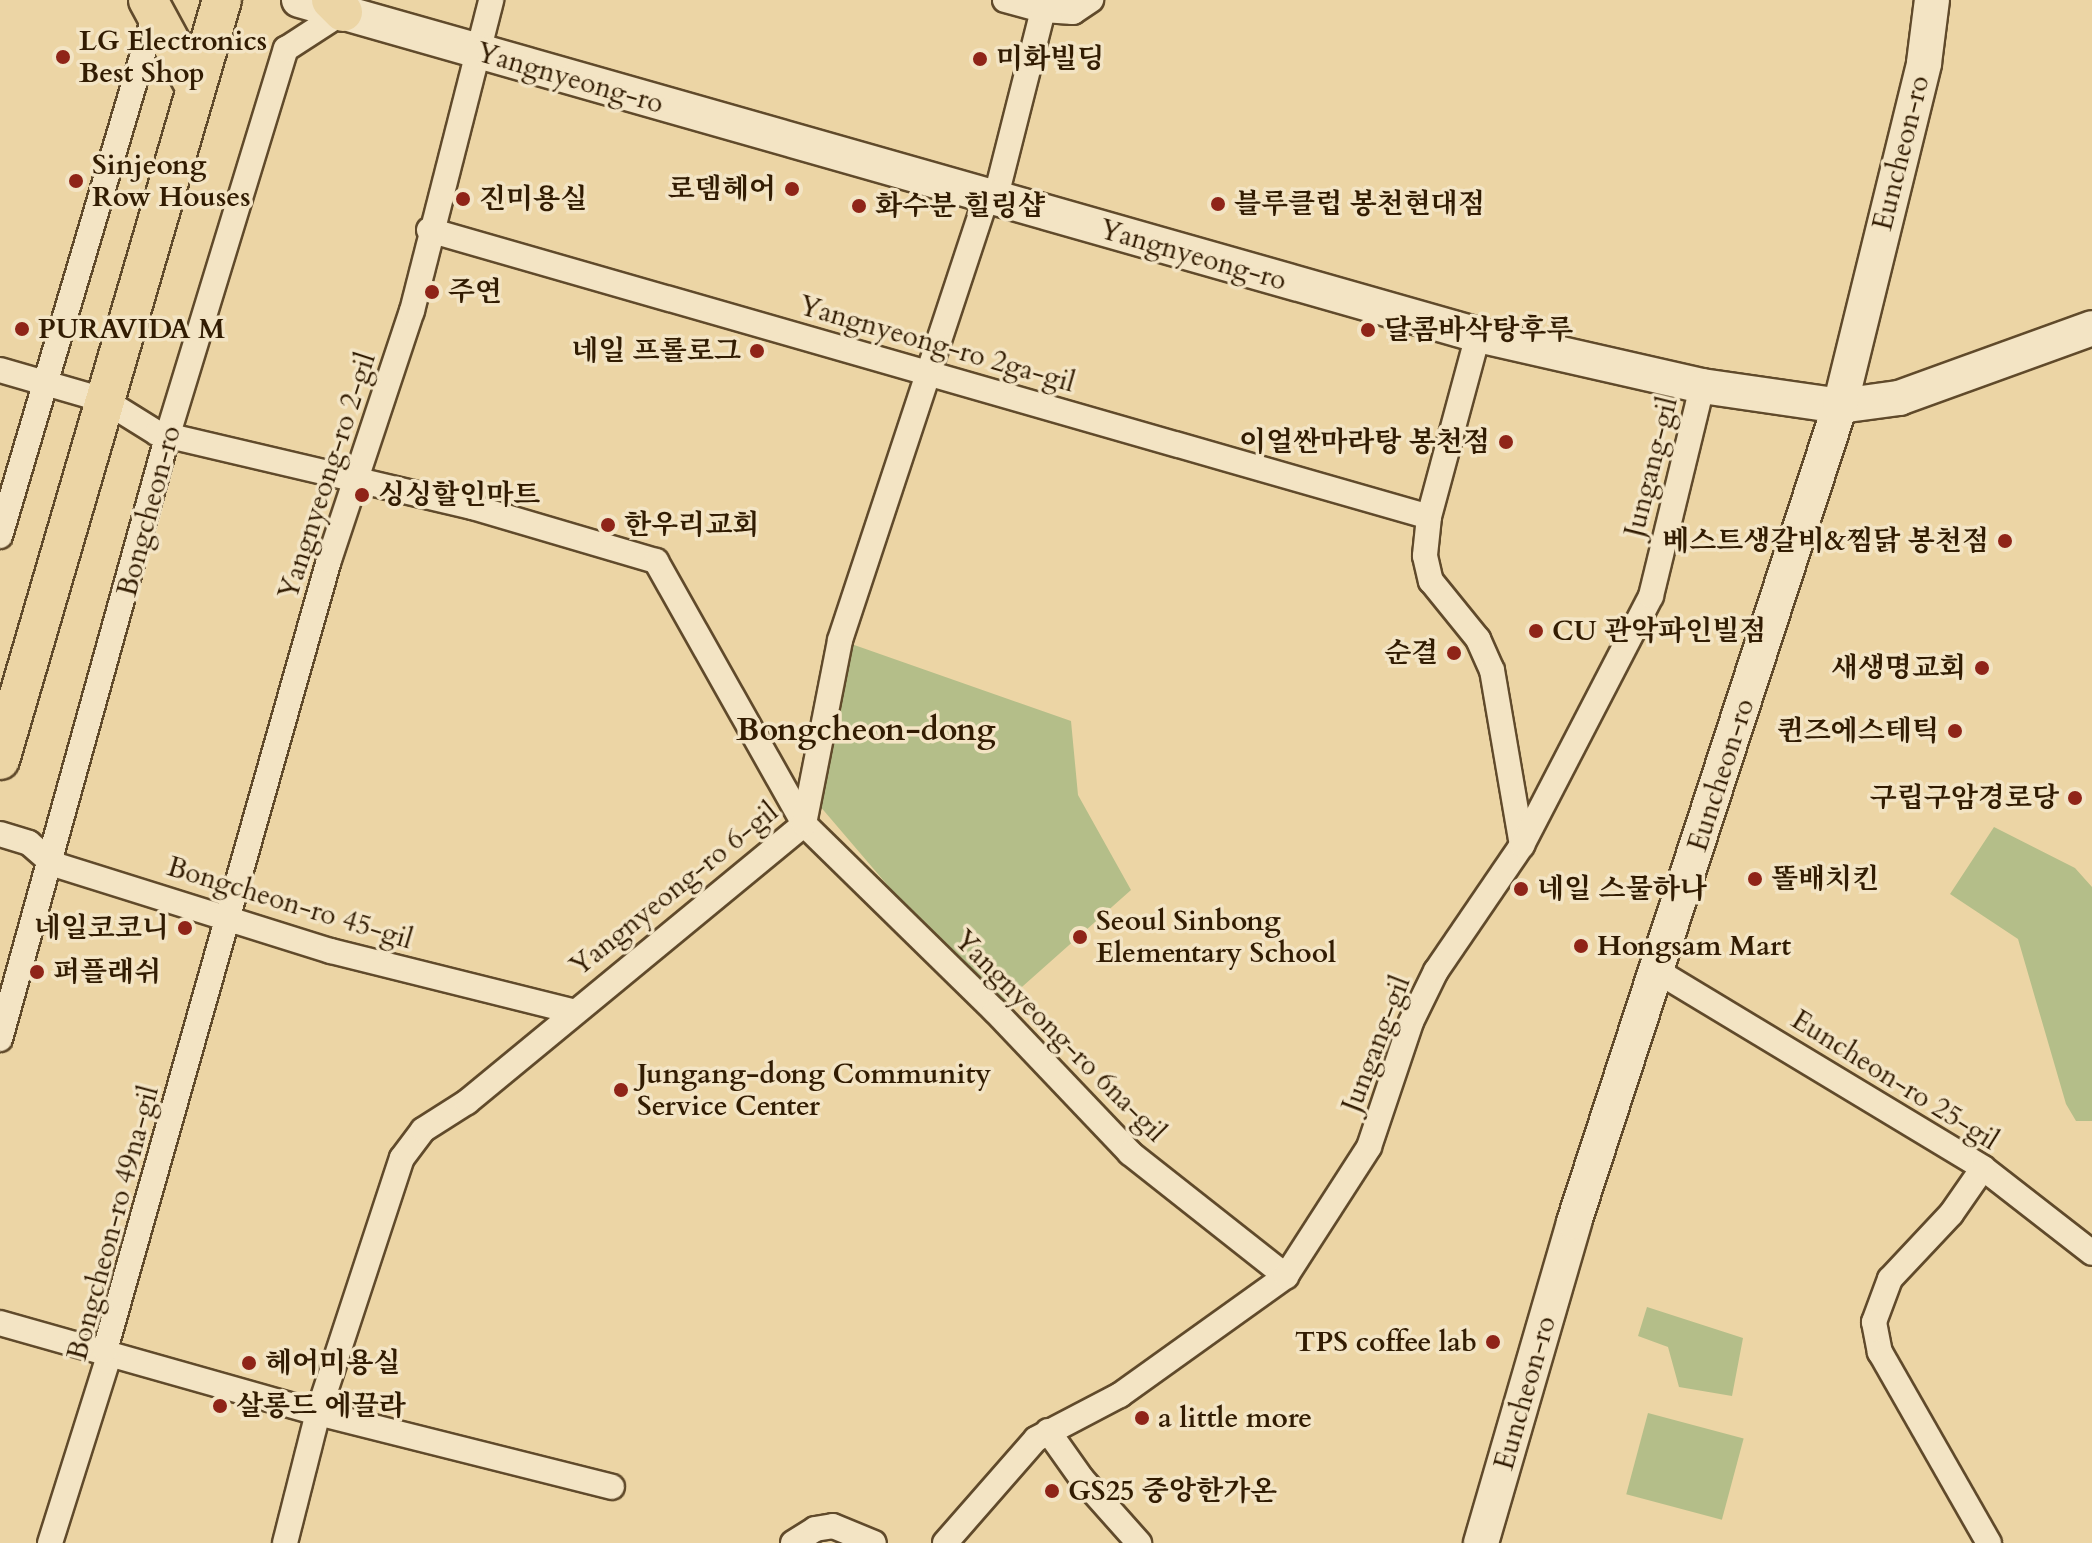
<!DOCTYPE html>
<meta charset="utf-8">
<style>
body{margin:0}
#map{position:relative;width:2092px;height:1543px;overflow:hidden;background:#ecd5a5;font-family:Cardo,"Noto Serif KR",serif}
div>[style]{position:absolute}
.green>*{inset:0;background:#b4be89;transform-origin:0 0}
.roads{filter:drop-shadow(2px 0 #604a2b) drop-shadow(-2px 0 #604a2b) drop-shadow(0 2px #604a2b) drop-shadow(0 -2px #604a2b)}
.street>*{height:24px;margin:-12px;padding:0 12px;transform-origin:12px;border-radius:12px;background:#f3e4c4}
.secondary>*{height:34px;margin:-17px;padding:0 17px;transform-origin:17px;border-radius:17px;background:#f3e4c4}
.primary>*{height:38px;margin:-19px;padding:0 19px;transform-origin:19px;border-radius:19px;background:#ecd5a5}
.dots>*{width:22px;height:22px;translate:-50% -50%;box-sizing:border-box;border:4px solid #f3e4c4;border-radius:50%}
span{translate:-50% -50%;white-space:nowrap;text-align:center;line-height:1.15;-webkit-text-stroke:7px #f3e4c4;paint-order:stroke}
.poi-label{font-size:28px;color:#321c02;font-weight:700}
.left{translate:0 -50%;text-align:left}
.right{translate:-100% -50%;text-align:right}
.street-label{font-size:28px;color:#321c02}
.quarter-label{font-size:32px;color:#321c02;font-weight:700}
</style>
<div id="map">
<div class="green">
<i style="clip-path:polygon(840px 640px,1071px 721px,1078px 795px,1131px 890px,995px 1011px,819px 805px)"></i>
<i style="clip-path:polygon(1994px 827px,2075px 868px,2092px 887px,2092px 1121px,2076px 1121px,2066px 1104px,2018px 939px,1950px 894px)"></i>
<i style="clip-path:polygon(1647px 1307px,1743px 1338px,1732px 1396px,1679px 1387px,1668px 1347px,1638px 1336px)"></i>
<i style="left:1648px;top:1413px;width:99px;height:84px;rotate:15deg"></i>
</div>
<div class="roads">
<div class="street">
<i style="left:1005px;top:0;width:39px;rotate:15deg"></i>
<i style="left:995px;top:200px;width:196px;rotate:-75.8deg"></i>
<i style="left:1043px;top:10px;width:30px;rotate:4deg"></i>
<i style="left:1073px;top:12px;width:22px;rotate:-34deg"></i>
<i style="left:429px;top:230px;width:1040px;rotate:16.01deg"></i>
<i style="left:1478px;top:335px;width:188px;rotate:105.1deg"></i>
<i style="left:1429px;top:517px;width:39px;rotate:96deg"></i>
<i style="left:1425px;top:556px;width:26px;rotate:77deg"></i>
<i style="left:1431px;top:581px;width:75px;rotate:51deg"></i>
<i style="left:1478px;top:639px;width:34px;rotate:66deg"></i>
<i style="left:1492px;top:670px;width:178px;rotate:80.3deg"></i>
<i style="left:0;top:370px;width:108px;rotate:16.1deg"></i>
<i style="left:104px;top:400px;width:62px;rotate:31.9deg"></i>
<i style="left:157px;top:433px;width:324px;rotate:13.2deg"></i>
<i style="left:472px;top:507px;width:192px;rotate:16.4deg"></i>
<i style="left:656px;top:561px;width:302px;rotate:60.6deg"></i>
<i style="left:804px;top:824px;width:267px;rotate:44.4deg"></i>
<i style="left:995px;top:1011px;width:196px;rotate:46.4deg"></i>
<i style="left:1130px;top:1153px;width:199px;rotate:38.3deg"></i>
<i style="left:0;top:536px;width:549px;rotate:-73.48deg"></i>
<i style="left:0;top:834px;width:30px;rotate:17deg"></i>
<i style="left:29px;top:843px;width:32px;rotate:41deg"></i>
<i style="left:53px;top:864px;width:291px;rotate:17.4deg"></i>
<i style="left:331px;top:951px;width:248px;rotate:14deg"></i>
<i style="left:1657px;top:971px;width:381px;rotate:31.1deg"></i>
<i style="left:1983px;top:1168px;width:138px;rotate:37.9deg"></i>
<i style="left:0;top:1039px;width:628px;rotate:-74.48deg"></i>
<i style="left:168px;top:434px;width:403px;rotate:-73deg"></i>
<i style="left:286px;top:49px;width:68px;rotate:-33deg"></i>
<i style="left:1983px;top:1168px;width:56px;rotate:124.8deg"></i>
<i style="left:1951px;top:1214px;width:89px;rotate:133.2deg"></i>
<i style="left:1890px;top:1279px;width:46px;rotate:110.4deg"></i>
<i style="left:1874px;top:1322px;width:31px;rotate:79deg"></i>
<i style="left:1880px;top:1352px;width:220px;rotate:60.3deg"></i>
<i style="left:0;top:1323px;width:330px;rotate:15.8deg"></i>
<i style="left:318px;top:1413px;width:303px;rotate:14.1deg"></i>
<i style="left:1048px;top:1431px;width:59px;rotate:54.7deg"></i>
<i style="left:1082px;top:1479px;width:86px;rotate:48.3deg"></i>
<i style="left:50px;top:1543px;width:190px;rotate:-72.5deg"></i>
<i style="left:107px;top:1362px;width:12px;rotate:-99deg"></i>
<i style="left:105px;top:1350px;width:821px;rotate:-74.17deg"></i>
<i style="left:329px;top:560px;width:262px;rotate:-71.6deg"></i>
<i style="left:412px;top:311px;width:321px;rotate:-75.7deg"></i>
<i style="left:285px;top:1543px;width:134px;rotate:-75.8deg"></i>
<i style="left:318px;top:1413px;width:268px;rotate:-71.8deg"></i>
<i style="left:402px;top:1158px;width:35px;rotate:-53deg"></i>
<i style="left:423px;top:1130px;width:52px;rotate:-32.5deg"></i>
<i style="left:467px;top:1102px;width:437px;rotate:-39.5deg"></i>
<i style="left:804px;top:824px;width:187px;rotate:-78.9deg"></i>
<i style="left:840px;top:640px;width:465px;rotate:-71.7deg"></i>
<i style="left:793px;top:1543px;width:26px;rotate:-32deg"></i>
<i style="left:815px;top:1529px;width:18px;rotate:-9deg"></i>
<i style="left:833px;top:1526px;width:44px;rotate:22.5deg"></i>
<i style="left:945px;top:1543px;width:138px;rotate:-48.8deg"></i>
<i style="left:1036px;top:1439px;width:95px;rotate:-27.6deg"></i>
<i style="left:1120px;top:1395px;width:204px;rotate:-35.6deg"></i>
<i style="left:1286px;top:1276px;width:153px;rotate:-57.2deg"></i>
<i style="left:1369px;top:1147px;width:132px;rotate:-71.4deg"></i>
<i style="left:1411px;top:1022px;width:57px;rotate:-63.9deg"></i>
<i style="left:1436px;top:971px;width:153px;rotate:-55.7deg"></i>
<i style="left:1522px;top:845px;width:280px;rotate:-62.6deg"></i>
<i style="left:1651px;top:596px;width:216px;rotate:-76.3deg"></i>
</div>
<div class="secondary">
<i style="left:299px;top:0;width:1226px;rotate:15.86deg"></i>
<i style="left:1478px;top:335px;width:230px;rotate:12.8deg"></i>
<i style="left:1702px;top:386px;width:139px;rotate:8.2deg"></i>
<i style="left:1840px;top:406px;width:60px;rotate:-7.7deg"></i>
<i style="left:1899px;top:398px;width:205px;rotate:-19.9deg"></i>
<i style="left:1481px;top:1543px;width:334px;rotate:-73.8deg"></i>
<i style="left:1574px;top:1222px;width:858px;rotate:-71.95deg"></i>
<i style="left:1840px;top:406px;width:353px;rotate:-76.2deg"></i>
<i style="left:1924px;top:63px;width:64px;rotate:-82.8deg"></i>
</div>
<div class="primary">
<i style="left:148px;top:0;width:99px;rotate:61.6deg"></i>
<i style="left:331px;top:0;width:17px;rotate:45deg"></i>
<i style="left:0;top:760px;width:792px;rotate:-73.72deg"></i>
</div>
</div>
<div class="dots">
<i style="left:63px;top:57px;background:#8f2418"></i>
<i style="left:980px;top:59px;background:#8f2418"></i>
<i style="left:76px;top:181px;background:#8f2418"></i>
<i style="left:792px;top:189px;background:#8f2418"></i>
<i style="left:463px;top:199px;background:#8f2418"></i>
<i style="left:1218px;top:204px;background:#8f2418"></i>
<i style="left:859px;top:206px;background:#8f2418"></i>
<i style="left:432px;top:292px;background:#8f2418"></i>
<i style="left:22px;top:329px;background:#8f2418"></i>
<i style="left:1368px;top:330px;background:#8f2418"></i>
<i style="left:757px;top:351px;background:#8f2418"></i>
<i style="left:1506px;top:442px;background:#8f2418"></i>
<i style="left:362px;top:495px;background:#8f2418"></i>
<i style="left:608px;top:525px;background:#8f2418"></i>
<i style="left:2005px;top:541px;background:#8f2418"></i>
<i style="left:1536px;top:631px;background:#8f2418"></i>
<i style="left:1454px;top:653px;background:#8f2418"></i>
<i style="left:1982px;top:668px;background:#8f2418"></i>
<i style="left:1955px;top:731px;background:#8f2418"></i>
<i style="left:2075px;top:798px;background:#8f2418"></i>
<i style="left:1755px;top:879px;background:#8f2418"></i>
<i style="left:1521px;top:889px;background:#8f2418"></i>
<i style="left:185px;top:928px;background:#8f2418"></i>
<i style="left:1080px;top:937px;background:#8f2418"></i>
<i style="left:1581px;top:946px;background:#8f2418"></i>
<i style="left:37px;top:972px;background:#8f2418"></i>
<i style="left:621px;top:1090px;background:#8f2418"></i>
<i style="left:1493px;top:1342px;background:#8f2418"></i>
<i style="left:249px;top:1363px;background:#8f2418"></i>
<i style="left:220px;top:1406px;background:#8f2418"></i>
<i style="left:1142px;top:1418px;background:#8f2418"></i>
<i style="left:1052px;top:1491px;background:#8f2418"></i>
</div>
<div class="poi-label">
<span class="left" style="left:79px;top:57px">LG Electronics<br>Best Shop</span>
<span class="left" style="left:996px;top:59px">미화빌딩</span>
<span class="left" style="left:92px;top:181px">Sinjeong<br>Row Houses</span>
<span class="right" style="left:776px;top:189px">로뎀헤어</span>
<span class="left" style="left:479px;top:199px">진미용실</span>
<span class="left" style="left:1234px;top:204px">블루클럽 봉천현대점</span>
<span class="left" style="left:875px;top:206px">화수분 힐링샵</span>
<span class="left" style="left:448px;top:292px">주연</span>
<span class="left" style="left:38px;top:329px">PURAVIDA M</span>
<span class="left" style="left:1384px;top:330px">달콤바삭탕후루</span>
<span class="right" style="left:741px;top:351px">네일 프롤로그</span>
<span class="right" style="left:1490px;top:442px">이얼싼마라탕 봉천점</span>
<span class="left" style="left:378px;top:495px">싱싱할인마트</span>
<span class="left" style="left:624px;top:525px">한우리교회</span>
<span class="right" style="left:1989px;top:541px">베스트생갈비&amp;찜닭 봉천점</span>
<span class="left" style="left:1552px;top:631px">CU 관악파인빌점</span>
<span class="right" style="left:1438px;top:653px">순결</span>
<span class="right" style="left:1966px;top:668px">새생명교회</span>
<span class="right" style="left:1939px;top:731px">퀸즈에스테틱</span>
<span class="right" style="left:2059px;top:798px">구립구암경로당</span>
<span class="left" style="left:1771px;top:879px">똘배치킨</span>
<span class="left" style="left:1537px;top:889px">네일 스물하나</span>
<span class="left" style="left:1096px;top:937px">Seoul Sinbong<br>Elementary School</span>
<span class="right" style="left:169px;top:928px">네일코코니</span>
<span class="left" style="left:1597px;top:946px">Hongsam Mart</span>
<span class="left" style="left:53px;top:972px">퍼플래쉬</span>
<span class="left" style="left:637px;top:1090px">Jungang-dong Community<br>Service Center</span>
<span class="right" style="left:1477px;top:1342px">TPS coffee lab</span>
<span class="left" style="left:265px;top:1363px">헤어미용실</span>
<span class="left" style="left:236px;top:1406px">살롱드 에끌라</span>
<span class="left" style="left:1158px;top:1418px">a little more</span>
<span class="left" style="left:1068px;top:1491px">GS25 중앙한가온</span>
</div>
<div class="street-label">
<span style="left:570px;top:78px;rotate:16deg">Yangnyeong-ro</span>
<span style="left:1901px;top:153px;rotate:-76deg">Euncheon-ro</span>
<span style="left:1193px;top:255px;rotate:16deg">Yangnyeong-ro</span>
<span style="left:937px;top:344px;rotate:16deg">Yangnyeong-ro 2ga-gil</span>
<span style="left:1651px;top:467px;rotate:-76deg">Jungang-gil</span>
<span style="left:327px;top:476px;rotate:-72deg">Yangnyeong-ro 2-gil</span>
<span style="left:149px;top:511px;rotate:-75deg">Bongcheon-ro</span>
<span style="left:1721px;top:775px;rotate:-72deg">Euncheon-ro</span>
<span style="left:674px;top:889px;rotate:-39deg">Yangnyeong-ro 6-gil</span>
<span style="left:290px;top:903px;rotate:17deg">Bongcheon-ro 45-gil</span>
<span style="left:1060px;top:1036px;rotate:45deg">Yangnyeong-ro 6na-gil</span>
<span style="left:1376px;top:1044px;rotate:-69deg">Jungang-gil</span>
<span style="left:1895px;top:1080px;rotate:32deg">Euncheon-ro 25-gil</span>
<span style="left:113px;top:1223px;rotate:-75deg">Bongcheon-ro 49na-gil</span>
<span style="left:1525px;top:1393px;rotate:-74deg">Euncheon-ro</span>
</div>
<div class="quarter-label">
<span style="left:866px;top:730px">Bongcheon-dong</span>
</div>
</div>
